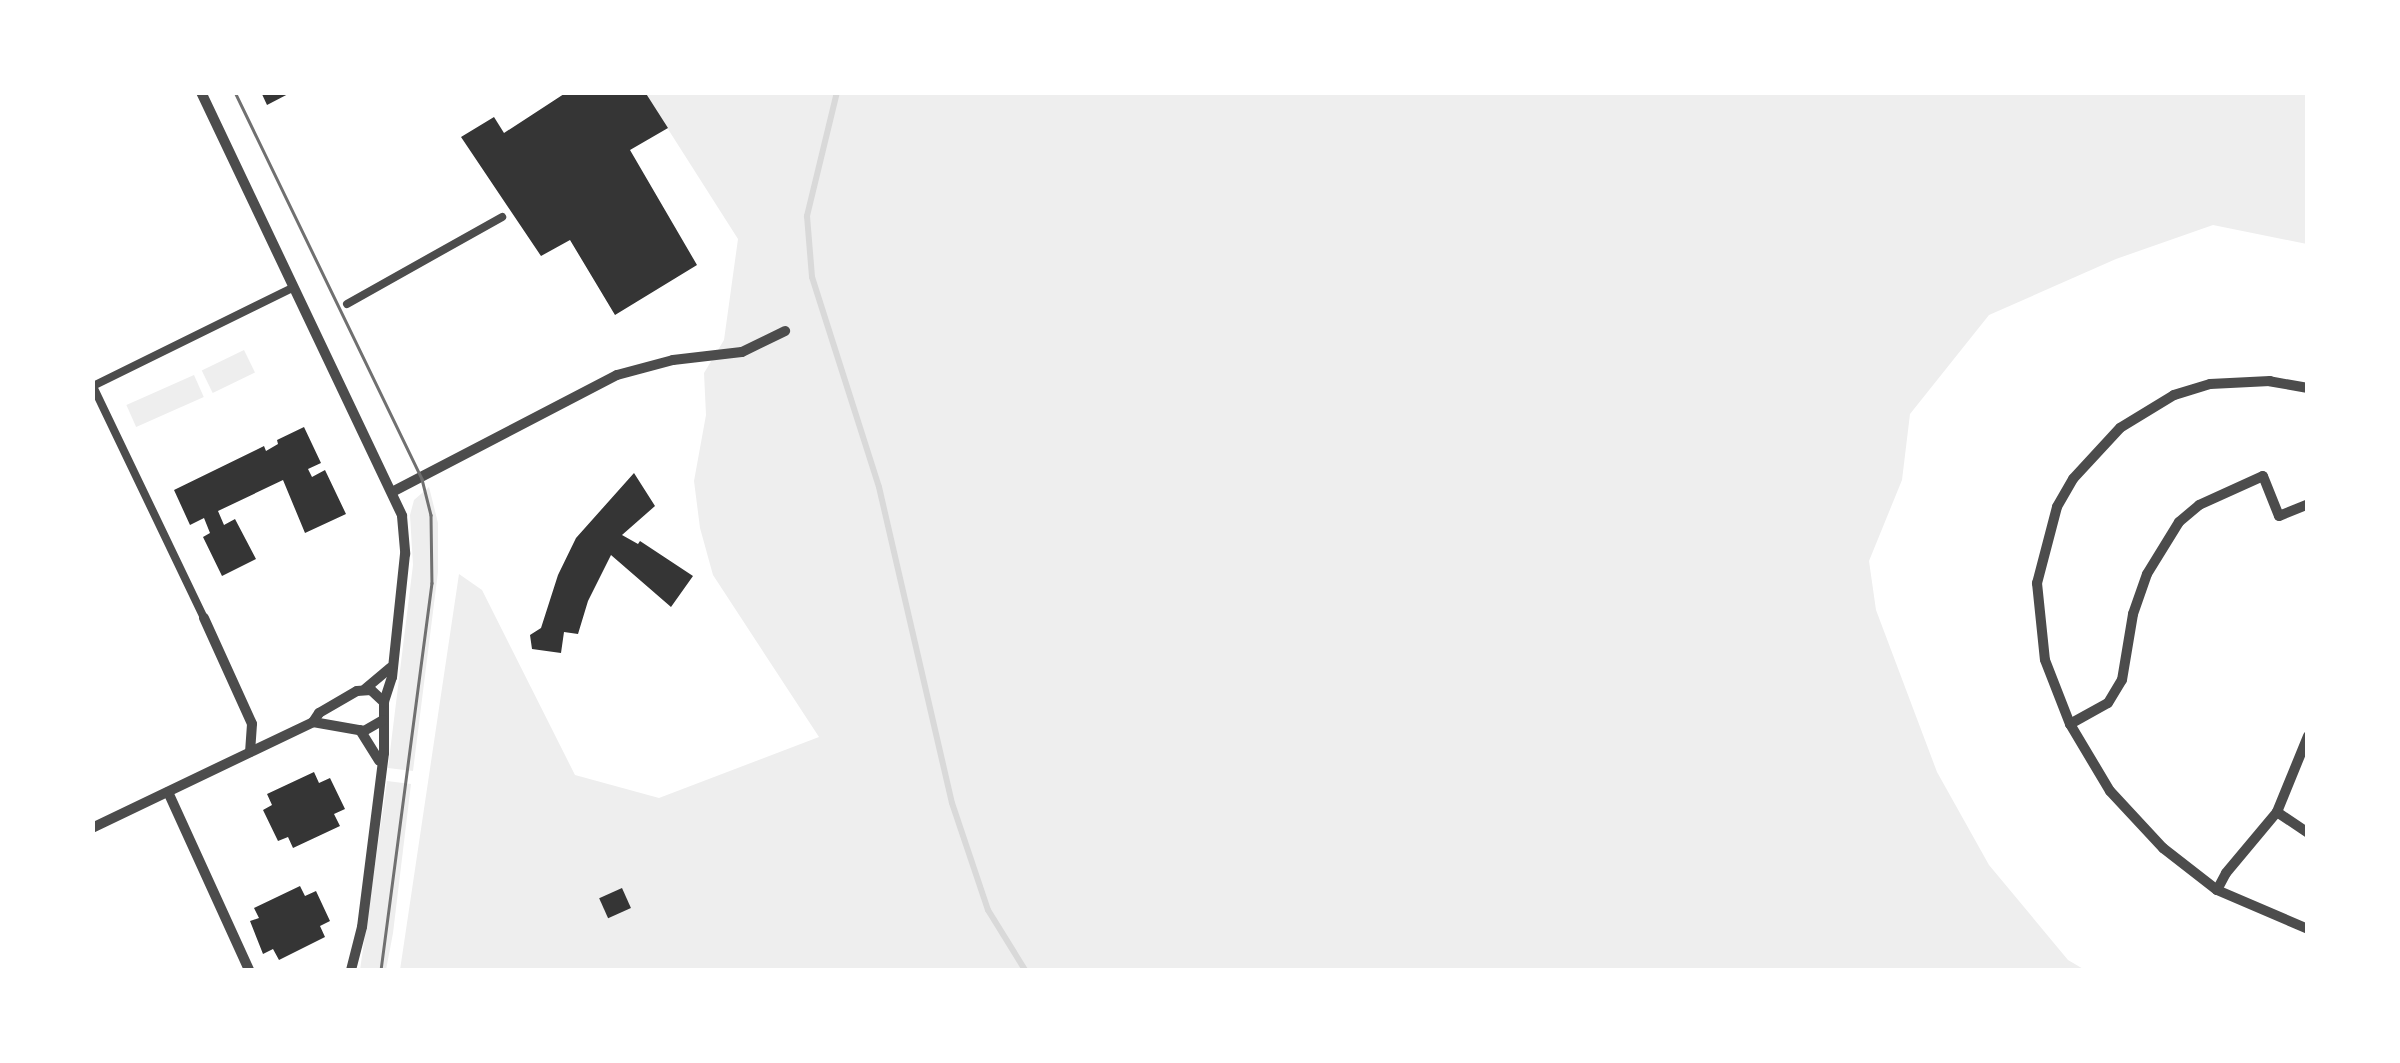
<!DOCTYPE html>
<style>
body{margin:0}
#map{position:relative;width:2400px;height:1063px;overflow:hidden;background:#fff;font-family:Figtree,sans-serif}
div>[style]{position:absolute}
.green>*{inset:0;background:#eee;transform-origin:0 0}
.stream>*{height:6px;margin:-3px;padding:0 3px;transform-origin:3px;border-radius:3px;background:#d9d9d9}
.building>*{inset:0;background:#353535;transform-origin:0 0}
.pedestrian>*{height:8px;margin:-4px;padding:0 4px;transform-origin:4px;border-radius:4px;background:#4c4c4c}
.minor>*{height:10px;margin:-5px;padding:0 5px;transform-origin:5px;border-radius:5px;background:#4c4c4c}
.tram>*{height:2.5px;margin:-1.25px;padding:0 1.25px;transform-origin:1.25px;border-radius:1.25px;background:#707070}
span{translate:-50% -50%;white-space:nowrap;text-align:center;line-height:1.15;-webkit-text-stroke:10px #fff;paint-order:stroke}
.frame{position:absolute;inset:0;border:95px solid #fff;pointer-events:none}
</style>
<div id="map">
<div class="green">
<i style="clip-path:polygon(645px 93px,2307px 93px,2307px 244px,2213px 225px,2116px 259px,1989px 315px,1910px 414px,1902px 480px,1869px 561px,1876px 610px,1937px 772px,1989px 865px,2068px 960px,2085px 970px,400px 970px,459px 574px,482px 590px,575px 775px,659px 798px,819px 737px,713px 575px,700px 528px,694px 481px,706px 415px,704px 373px,724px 340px,738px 239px)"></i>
<i style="left:244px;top:350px;width:25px;height:47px;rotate:64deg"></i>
<i style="left:194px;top:375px;width:24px;height:74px;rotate:66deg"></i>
<i style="clip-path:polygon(429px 487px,438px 523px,438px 572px,413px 771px,388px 768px,413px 565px,410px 515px,414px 500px)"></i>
<i style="clip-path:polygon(387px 781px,411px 784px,393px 933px,386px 970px,360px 970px)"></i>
</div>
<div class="stream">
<i style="left:837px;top:92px;width:128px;rotate:103.6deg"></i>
<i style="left:807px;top:216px;width:61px;rotate:85.3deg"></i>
<i style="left:812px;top:277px;width:220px;rotate:72.3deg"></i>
<i style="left:879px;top:487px;width:324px;rotate:77deg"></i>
<i style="left:952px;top:803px;width:113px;rotate:71.4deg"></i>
<i style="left:988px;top:910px;width:70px;rotate:58.3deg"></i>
</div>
<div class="building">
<i style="clip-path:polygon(261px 92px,292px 92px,267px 105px)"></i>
<i style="clip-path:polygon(567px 92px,645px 92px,668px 128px,630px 150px,697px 265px,615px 315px,570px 240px,541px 256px,461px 137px,494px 117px,504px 133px)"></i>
<i style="clip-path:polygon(304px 427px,321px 463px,308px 469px,312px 477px,325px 470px,346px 514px,305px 533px,283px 480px,218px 511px,224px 525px,235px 519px,256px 559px,222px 576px,203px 537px,210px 533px,204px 518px,190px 525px,174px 490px,264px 446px,266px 451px,278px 444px,277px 440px)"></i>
<i style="clip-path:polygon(634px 473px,655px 506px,622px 535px,638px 544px,640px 541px,693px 576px,671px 607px,611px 555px,588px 601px,578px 634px,564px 632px,561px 653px,532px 649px,530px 635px,541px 628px,558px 575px,576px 538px)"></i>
<i style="clip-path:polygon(314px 772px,319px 783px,330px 778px,345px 809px,334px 814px,340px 826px,293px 848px,288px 837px,278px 841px,263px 810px,272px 805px,267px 794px)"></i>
<i style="clip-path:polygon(300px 886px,305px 896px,316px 891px,330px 921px,320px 926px,325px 937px,279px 960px,273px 949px,263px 954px,250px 921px,259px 918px,254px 908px)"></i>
<i style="left:622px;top:888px;width:22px;height:25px;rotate:66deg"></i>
</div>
<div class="pedestrian">
<i style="left:347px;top:304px;width:178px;rotate:-29.3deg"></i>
<i style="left:204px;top:618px;width:257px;rotate:-115.6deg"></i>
<i style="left:93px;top:386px;width:224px;rotate:-26.2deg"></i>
</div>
<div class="minor">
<i style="left:201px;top:92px;width:469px;rotate:64.6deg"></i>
<i style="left:402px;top:516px;width:38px;rotate:85deg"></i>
<i style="left:405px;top:554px;width:124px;rotate:96deg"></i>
<i style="left:392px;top:677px;width:26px;rotate:108deg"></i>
<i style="left:384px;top:702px;width:51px;rotate:90deg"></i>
<i style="left:384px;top:753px;width:175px;rotate:97.2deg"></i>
<i style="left:362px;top:927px;width:44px;rotate:104.3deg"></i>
<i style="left:92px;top:387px;width:1px;rotate:-45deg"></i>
<i style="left:2308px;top:388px;width:39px;rotate:-170deg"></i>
<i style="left:2270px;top:381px;width:60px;rotate:177.1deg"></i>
<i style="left:2210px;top:384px;width:38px;rotate:163deg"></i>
<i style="left:2174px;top:395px;width:63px;rotate:148.6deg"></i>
<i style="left:2120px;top:428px;width:69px;rotate:132.7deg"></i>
<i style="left:2073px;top:479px;width:32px;rotate:120deg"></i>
<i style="left:2057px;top:507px;width:79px;rotate:104.7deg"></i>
<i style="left:2037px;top:583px;width:77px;rotate:84.1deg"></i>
<i style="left:2045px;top:660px;width:69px;rotate:68.7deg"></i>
<i style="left:2070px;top:724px;width:78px;rotate:59.2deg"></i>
<i style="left:2110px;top:791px;width:78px;rotate:47.1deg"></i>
<i style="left:2163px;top:848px;width:68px;rotate:37.9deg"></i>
<i style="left:2217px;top:890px;width:99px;rotate:23.2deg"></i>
<i style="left:394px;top:491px;width:251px;rotate:-27.5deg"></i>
<i style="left:617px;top:375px;width:58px;rotate:-15deg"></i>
<i style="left:673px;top:360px;width:69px;rotate:-6.6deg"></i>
<i style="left:742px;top:352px;width:48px;rotate:-26deg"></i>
<i style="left:204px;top:618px;width:116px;rotate:65.6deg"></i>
<i style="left:252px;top:724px;width:28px;rotate:94deg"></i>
<i style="left:365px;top:689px;width:33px;rotate:-40deg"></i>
<i style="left:313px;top:722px;width:52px;rotate:10deg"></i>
<i style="left:364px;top:731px;width:22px;rotate:-30deg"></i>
<i style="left:2070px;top:724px;width:43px;rotate:-28.9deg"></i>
<i style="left:2108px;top:703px;width:27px;rotate:-59deg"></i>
<i style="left:2122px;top:680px;width:67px;rotate:-80.5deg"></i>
<i style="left:2133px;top:614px;width:42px;rotate:-70.7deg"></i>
<i style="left:2147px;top:574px;width:61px;rotate:-58.4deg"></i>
<i style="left:2179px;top:522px;width:26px;rotate:-40deg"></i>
<i style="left:2199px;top:505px;width:70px;rotate:-24.4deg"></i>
<i style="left:2263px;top:476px;width:43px;rotate:68.2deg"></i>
<i style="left:2279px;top:516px;width:31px;rotate:-22deg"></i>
<i style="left:360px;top:730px;width:36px;rotate:58deg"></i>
<i style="left:168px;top:792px;width:196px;rotate:65.5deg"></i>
<i style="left:2277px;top:812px;width:37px;rotate:34deg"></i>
<i style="left:92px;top:828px;width:245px;rotate:-25.6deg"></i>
<i style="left:313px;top:722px;width:11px;rotate:-56deg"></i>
<i style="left:319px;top:713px;width:44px;rotate:-30.1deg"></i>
<i style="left:357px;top:691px;width:14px;rotate:-4deg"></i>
<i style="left:371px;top:690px;width:18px;rotate:43deg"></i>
<i style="left:2217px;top:890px;width:19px;rotate:-62deg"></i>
<i style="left:2226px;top:873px;width:80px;rotate:-50.1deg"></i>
<i style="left:2277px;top:812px;width:82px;rotate:-67.8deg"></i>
</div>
<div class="tram">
<i style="left:235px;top:92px;width:430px;rotate:64.2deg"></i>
<i style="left:422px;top:479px;width:37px;rotate:76deg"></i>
<i style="left:431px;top:515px;width:68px;rotate:89.2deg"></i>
<i style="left:432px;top:583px;width:390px;rotate:97.5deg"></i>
</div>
<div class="frame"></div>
</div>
